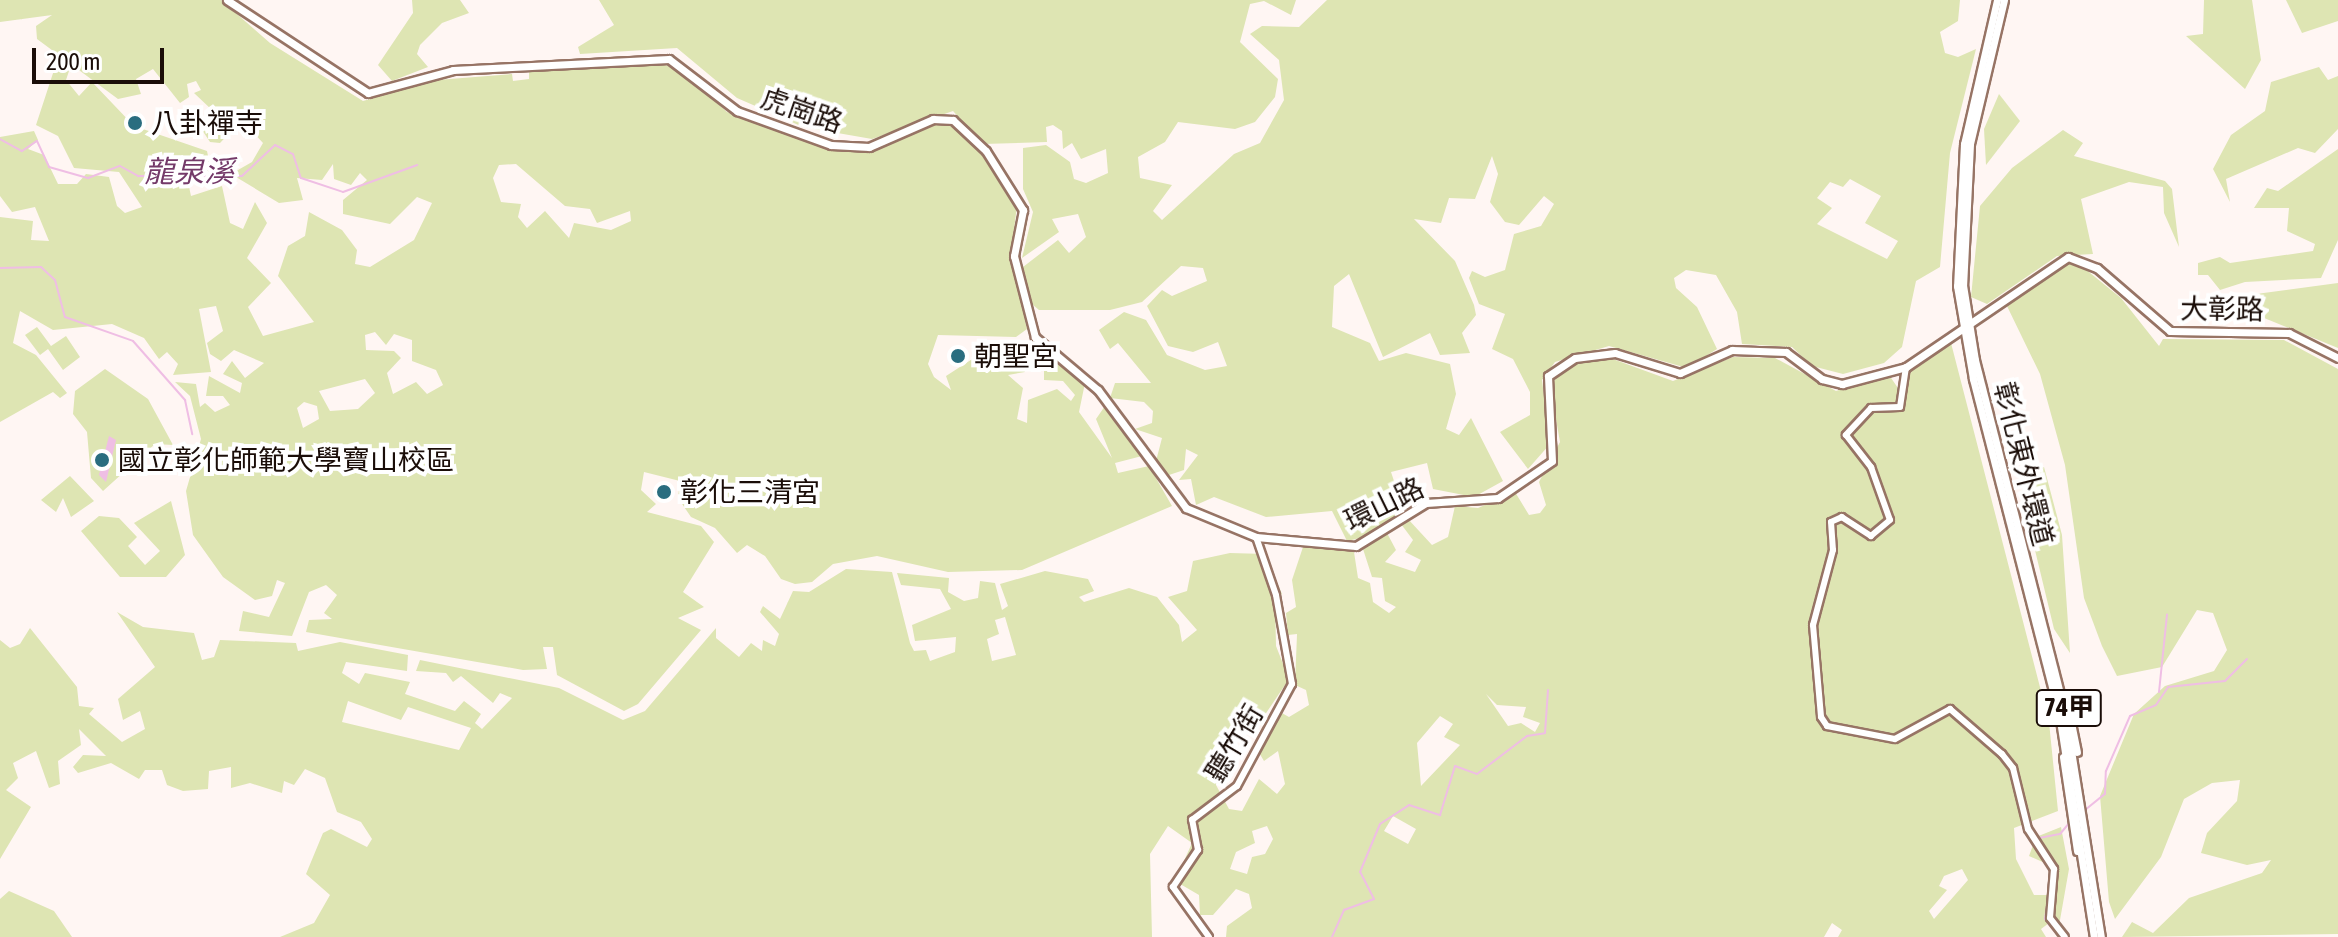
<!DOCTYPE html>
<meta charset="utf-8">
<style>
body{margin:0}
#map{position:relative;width:2338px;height:937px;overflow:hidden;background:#fff6f3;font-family:"Asap Condensed","Noto Sans TC",sans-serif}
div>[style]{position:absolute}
.green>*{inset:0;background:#dee5b3}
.water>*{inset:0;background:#efbee4}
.stream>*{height:2px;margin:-1px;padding:0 1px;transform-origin:1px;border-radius:1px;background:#efbee4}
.roads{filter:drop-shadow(2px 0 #977465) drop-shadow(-2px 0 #977465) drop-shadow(0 2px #977465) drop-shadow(0 -2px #977465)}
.minor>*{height:6px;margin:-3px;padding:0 3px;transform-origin:3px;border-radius:3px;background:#fff}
.major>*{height:7px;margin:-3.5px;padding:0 3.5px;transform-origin:3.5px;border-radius:3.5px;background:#fff}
.dots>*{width:22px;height:22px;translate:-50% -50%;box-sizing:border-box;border:4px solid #fff;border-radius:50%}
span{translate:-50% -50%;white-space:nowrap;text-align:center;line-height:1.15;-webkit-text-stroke:8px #fff;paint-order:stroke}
.shield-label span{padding:2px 6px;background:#fff;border:2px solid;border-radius:6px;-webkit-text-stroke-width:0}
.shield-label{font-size:26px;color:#1a0d08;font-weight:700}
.street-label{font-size:28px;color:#1a0d08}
.poi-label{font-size:28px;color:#1a0d08}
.left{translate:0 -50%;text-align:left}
.water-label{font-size:30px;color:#743a69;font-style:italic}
.scale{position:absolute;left:32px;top:48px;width:132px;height:36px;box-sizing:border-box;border:4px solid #1a0d08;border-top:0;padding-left:10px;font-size:24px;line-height:28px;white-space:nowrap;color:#1a0d08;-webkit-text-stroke:6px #fff;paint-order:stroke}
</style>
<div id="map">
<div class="green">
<i style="clip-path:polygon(evenodd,0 0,221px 0,270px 43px,363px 101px,437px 80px,512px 74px,513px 81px,529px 79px,529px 72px,654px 61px,682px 71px,727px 112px,840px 152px,884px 146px,935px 121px,960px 126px,1018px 198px,1011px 253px,1027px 329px,1016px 337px,938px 335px,928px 364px,934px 377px,951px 390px,946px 376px,977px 356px,985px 340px,1010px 342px,1025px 372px,1008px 375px,1023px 388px,1017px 419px,1027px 423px,1028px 400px,1057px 389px,1071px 401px,1075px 395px,1063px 381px,1044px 380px,1044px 367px,1025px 346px,1035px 342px,1085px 383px,1079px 412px,1112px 458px,1096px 419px,1105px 406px,1121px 422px,1142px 456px,1115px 463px,1118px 473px,1149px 466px,1172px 506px,1022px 570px,948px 572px,877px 556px,833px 564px,812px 582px,795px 584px,781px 579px,765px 556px,747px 545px,737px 553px,715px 528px,691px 517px,678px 498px,680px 481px,644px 472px,641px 490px,656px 504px,647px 512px,701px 526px,714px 542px,683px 592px,704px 607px,678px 618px,701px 630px,638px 704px,624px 711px,557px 675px,553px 647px,543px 647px,547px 669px,523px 670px,306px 632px,309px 620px,332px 619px,324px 613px,337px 595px,326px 585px,309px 592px,292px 636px,239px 631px,243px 611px,269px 617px,285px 583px,277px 580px,272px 596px,255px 600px,223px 577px,193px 535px,186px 491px,201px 439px,190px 396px,175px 382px,196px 384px,200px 407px,205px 403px,215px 412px,230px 405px,223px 396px,206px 396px,209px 376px,240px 393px,242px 383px,223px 374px,232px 361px,245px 378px,264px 363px,234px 350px,221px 361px,210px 354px,207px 343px,223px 331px,216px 306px,199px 309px,211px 372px,173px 375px,178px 364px,167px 352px,159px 359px,144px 338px,112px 324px,53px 330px,20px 311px,13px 343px,36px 355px,67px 393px,60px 398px,53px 392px,0 422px,0 217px,33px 221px,31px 240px,49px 241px,35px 207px,12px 212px,0 196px,0 137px,34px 131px,38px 140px,28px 149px,44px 155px,58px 184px,77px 184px,86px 174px,109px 177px,117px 206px,125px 213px,142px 207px,119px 172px,74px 168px,58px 136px,36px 125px,56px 64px,69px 71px,66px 80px,79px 96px,92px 82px,134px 126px,207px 151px,211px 170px,188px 182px,191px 196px,222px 186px,230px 223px,243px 229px,255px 202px,267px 223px,247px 258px,271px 283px,248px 307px,263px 336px,314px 322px,278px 276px,288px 246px,305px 236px,309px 212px,342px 230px,357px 250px,355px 264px,370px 267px,414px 240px,432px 203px,417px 197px,390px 224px,343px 214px,343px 200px,367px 180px,360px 173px,351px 185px,334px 179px,333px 164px,322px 180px,297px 178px,303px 200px,279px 203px,231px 174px,252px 162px,263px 143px,242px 120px,220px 143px,210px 142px,200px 127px,212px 110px,194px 93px,201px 90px,196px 81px,187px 84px,189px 97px,180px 103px,153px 69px,136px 79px,141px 94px,118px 99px,37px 39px,36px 26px,52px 15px,0 22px,0 0,516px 164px,565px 206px,590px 209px,597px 223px,630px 211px,631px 221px,611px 230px,574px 223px,569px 238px,545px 211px,527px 228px,518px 217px,521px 204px,501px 202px,493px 178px,499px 165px,516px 164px,0 0,375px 332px,386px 345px,394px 334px,412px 340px,412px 361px,436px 370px,443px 385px,427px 394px,416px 382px,393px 394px,387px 373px,401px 358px,394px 351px,366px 350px,365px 335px,375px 332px,0 0,365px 379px,375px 393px,358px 409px,330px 411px,319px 391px,365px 379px,0 0,304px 402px,317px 406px,319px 419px,303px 428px,297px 408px,304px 402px)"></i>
<i style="clip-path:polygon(412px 0,460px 0,469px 13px,442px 23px,420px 45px,417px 54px,428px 67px,392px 81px,378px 65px,413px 13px)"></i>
<i style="clip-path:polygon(evenodd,599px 0,1296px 0,1291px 15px,1264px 1px,1250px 4px,1240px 42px,1278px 79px,1275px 97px,1255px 122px,1235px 129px,1178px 122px,1165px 142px,1138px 157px,1140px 178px,1172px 185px,1153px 211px,1162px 220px,1234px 154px,1260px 143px,1284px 100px,1279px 60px,1250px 34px,1262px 26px,1299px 27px,1327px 0,1960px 0,1958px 21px,1940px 32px,1945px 53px,1958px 57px,1976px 49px,1950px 153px,1940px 267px,1916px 281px,1902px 347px,1884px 363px,1843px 374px,1812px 366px,1792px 347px,1742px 344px,1737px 312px,1716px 275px,1686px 270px,1674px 278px,1676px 288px,1697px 307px,1717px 349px,1687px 368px,1609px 346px,1555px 362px,1542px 380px,1550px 444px,1528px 469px,1500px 432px,1530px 415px,1530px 392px,1513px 359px,1492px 349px,1505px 314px,1479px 304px,1469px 278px,1472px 271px,1485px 277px,1505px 270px,1514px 234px,1541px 226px,1554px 204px,1544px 196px,1519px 225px,1505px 222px,1490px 202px,1498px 174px,1492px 156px,1475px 199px,1449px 198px,1441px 223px,1414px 219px,1455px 261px,1474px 305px,1476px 315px,1462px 333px,1470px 353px,1440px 355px,1430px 333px,1383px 357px,1349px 274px,1334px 286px,1332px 327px,1370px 343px,1379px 361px,1406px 353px,1450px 364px,1456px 394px,1446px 429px,1459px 435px,1471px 418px,1503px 481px,1474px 497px,1433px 489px,1427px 463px,1391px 472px,1404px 511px,1369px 536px,1347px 541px,1332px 511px,1266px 517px,1214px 497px,1196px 505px,1191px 479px,1179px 480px,1198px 455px,1186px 449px,1184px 470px,1166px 476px,1156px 461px,1162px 438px,1135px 429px,1152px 423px,1153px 411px,1144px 402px,1110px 398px,1115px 383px,1151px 383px,1118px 343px,1110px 349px,1099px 330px,1124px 312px,1146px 320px,1167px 355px,1205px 370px,1227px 366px,1218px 342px,1193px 352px,1168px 346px,1147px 306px,1162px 290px,1172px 296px,1207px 281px,1203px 268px,1181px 266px,1142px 302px,1110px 310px,1039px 310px,1032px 304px,1023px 267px,1058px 240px,1069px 253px,1086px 237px,1078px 214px,1052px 219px,1059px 232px,1022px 258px,1033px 212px,1023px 189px,1023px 148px,1046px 145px,1070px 162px,1074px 179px,1086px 183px,1108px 173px,1106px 149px,1081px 159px,1072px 143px,1063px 149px,1062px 131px,1053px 125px,1046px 127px,1047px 142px,983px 144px,953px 111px,872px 139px,803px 127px,737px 98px,677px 48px,580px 54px,578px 47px,614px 25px,599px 0,1850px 179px,1881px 196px,1865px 223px,1898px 241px,1887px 259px,1817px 224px,1832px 208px,1817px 198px,1830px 182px,1843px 187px,1850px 179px)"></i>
<i style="clip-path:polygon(2204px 0,2252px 0,2261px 60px,2245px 89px,2186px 36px,2203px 34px)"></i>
<i style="clip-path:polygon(2286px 0,2338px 0,2338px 21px,2302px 33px)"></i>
<i style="clip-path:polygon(2319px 67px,2328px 80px,2338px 76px,2338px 129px,2315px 153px,2298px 148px,2226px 179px,2230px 202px,2213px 169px,2231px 135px,2265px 111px,2271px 82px)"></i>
<i style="clip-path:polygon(1999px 94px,2020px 121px,1986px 165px,1984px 129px)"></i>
<i style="clip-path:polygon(2063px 130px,2083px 143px,2074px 156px,2165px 181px,2172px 189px,2179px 247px,2164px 213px,2163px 187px,2129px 182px,2081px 199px,2093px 254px,2057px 256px,1987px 304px,1971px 297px,1980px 206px,2012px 168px)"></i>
<i style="clip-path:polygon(2338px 149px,2338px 240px,2321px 278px,2245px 282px,2220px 290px,2208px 275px,2198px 275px,2198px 263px,2220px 257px,2230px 263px,2313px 251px,2315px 244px,2287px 231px,2289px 208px,2254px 208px,2267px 188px,2278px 191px)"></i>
<i style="clip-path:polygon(2074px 260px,2121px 298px,2159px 346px,2163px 339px,2284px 340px,2338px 369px,2338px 934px,2122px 937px,2132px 922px,2153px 933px,2189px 898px,2262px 873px,2271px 860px,2247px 865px,2201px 853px,2207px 833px,2237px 801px,2240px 780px,2212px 783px,2184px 799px,2161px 857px,2115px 919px,2109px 902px,2100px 796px,2134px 714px,2165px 686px,2214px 671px,2227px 650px,2213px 613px,2197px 610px,2162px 667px,2117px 676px,2102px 646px,2084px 598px,2065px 465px,2040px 374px,2006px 304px)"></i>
<i style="clip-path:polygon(2338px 283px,2338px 348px,2247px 311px,2256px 294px)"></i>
<i style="clip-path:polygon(37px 327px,51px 346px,66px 336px,80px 357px,63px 370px,48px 349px,40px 355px,25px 335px)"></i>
<i style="clip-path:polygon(evenodd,1951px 343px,2049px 722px,2058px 811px,2014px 828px,2016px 859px,2034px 895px,2047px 895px,2056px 868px,2029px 856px,2036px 837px,2061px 827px,2069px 869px,2057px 937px,2049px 923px,2041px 929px,2046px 937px,1838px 937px,1842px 930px,1832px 923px,1824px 937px,1226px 937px,1227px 926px,1252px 908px,1249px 894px,1236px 889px,1213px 915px,1200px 915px,1199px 895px,1175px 881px,1192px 843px,1168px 826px,1150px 854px,1152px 937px,280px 937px,314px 923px,330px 895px,306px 874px,323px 833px,331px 829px,367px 847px,372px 839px,361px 822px,337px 812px,325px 778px,305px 769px,294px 785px,284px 781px,282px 793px,250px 783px,231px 788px,231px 767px,209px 771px,208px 789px,183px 791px,167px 785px,162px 770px,145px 770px,139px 779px,111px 763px,78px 773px,73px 767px,83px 755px,106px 756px,79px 729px,81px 745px,58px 761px,60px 784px,49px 788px,36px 751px,13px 763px,18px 778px,6px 790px,31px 807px,0 859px,0 640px,10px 648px,20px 644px,30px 628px,77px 687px,79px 706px,94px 708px,89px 714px,122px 742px,145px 729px,140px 711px,123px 720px,118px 699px,155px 667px,117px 612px,143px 627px,194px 633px,202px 660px,214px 657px,220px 640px,296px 643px,298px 651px,340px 642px,408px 655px,407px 671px,346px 662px,342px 673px,359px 684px,365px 673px,410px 682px,405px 694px,455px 711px,464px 701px,481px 714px,475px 723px,482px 729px,512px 698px,500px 693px,493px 703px,461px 676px,453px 682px,446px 673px,416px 671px,420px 660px,559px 688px,623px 720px,645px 711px,716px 628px,716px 638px,739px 657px,751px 643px,762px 651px,763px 640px,775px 646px,779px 634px,760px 612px,763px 606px,780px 619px,793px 591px,809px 592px,846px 569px,892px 572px,910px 643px,914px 651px,926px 650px,930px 661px,955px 652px,956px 637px,915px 641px,912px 625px,951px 609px,940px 589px,901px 585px,897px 573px,949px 578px,948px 592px,964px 601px,978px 598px,980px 581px,995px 583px,1002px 610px,1008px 606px,1000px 584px,1045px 571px,1088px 579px,1094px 591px,1079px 597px,1084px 602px,1129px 588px,1157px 597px,1179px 625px,1182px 642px,1197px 630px,1168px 597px,1187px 591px,1193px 561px,1230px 553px,1265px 554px,1282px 594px,1275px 599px,1276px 646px,1289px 679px,1256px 728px,1244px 727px,1209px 753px,1210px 763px,1228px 768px,1216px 785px,1229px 809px,1242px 811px,1259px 779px,1277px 794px,1285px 784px,1278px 751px,1264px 761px,1258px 751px,1280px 712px,1289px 717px,1309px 705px,1306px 690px,1295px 685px,1297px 634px,1288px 635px,1286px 613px,1296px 607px,1292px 580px,1304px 544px,1354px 552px,1358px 578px,1370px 583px,1373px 602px,1389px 613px,1396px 607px,1385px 601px,1382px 578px,1372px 577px,1363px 549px,1387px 533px,1396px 550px,1385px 562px,1415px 572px,1421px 560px,1405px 552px,1413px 540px,1401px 524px,1408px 519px,1432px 545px,1448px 537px,1455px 506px,1478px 508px,1515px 492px,1529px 515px,1540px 513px,1546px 505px,1539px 482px,1560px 442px,1550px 385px,1569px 365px,1610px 358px,1673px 381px,1733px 357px,1775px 358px,1836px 391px,1889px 375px,1900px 391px,1909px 369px,1951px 343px,1005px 617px,1016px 655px,992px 661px,987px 639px,999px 634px,995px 620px,1005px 617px,1951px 343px,1486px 694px,1497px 705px,1526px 707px,1523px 717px,1540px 723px,1535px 732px,1521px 723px,1508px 726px,1486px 694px,1951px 343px,348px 701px,401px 720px,408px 707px,471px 728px,459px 750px,342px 722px,348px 701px,1951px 343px,1440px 716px,1453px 724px,1444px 737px,1460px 745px,1421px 786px,1417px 743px,1440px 716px,1951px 343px,1393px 816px,1416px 829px,1408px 844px,1384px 831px,1393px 816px,1951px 343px,1267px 826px,1273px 839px,1265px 854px,1252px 857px,1247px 874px,1230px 869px,1236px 852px,1255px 843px,1252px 831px,1267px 826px,1951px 343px,1962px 869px,1968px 880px,1934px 919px,1929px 911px,1947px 890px,1939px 886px,1944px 876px,1962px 869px)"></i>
<i style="clip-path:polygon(105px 369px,148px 399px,173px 445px,155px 444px,103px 491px,91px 478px,87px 432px,73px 414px,75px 391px)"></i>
<i style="clip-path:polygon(2044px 467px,2062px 535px,2070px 653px,2054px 629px,2021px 492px,2029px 481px,2025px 474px)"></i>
<i style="clip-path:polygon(70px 476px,94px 501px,71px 517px,63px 498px,56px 512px,41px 500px)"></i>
<i style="clip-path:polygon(171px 501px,185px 555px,166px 577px,120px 577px,81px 531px,99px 516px,119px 518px,137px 537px,128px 546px,145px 565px,160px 551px,134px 523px)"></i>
<i style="clip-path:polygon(9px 891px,54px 911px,72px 937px,0 937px,0 899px)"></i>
</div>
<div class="water">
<i style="clip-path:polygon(109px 436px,116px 440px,106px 482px,99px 475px)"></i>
</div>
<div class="stream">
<i style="left:0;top:139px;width:25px;rotate:29deg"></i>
<i style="left:22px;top:151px;width:18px;rotate:-34deg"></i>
<i style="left:37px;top:141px;width:29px;rotate:65deg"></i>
<i style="left:49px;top:167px;width:41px;rotate:15.8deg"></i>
<i style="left:88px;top:178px;width:34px;rotate:-21deg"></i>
<i style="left:120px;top:166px;width:21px;rotate:29deg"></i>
<i style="left:138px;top:176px;width:104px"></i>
<i style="left:242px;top:176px;width:45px;rotate:-43.2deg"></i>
<i style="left:275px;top:145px;width:20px;rotate:27deg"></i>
<i style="left:293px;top:154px;width:25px;rotate:72deg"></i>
<i style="left:301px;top:178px;width:44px;rotate:18.4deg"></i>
<i style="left:343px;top:192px;width:79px;rotate:-20deg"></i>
<i style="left:0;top:268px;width:41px;rotate:-1.4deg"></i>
<i style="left:41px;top:267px;width:19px;rotate:43deg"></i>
<i style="left:55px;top:280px;width:38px;rotate:75deg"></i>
<i style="left:65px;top:317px;width:72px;rotate:19.4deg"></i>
<i style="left:133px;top:341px;width:79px;rotate:48.6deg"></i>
<i style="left:185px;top:400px;width:35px;rotate:78deg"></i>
<i style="left:2159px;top:692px;width:78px;rotate:-84.1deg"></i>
<i style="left:2085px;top:810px;width:26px;rotate:-39deg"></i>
<i style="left:2105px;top:794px;width:23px;rotate:-88deg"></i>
<i style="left:2106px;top:771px;width:60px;rotate:-66.4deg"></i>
<i style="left:2130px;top:716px;width:28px;rotate:-23deg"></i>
<i style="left:2156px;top:705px;width:22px;rotate:-56deg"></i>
<i style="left:2168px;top:687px;width:57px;rotate:-6deg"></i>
<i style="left:2225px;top:681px;width:31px;rotate:-45deg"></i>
<i style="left:2039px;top:838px;width:21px;rotate:-11deg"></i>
<i style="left:2060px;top:834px;width:16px;rotate:-50deg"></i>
<i style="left:2034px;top:842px;width:32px;rotate:58deg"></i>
<i style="left:2050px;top:887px;width:32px;rotate:99deg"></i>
<i style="left:2045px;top:919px;width:23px;rotate:52deg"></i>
<i style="left:1332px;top:937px;width:30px;rotate:-66deg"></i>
<i style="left:1344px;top:910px;width:32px;rotate:-20deg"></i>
<i style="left:1374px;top:899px;width:30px;rotate:-117deg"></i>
<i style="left:1360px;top:872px;width:52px;rotate:-67.4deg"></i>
<i style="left:1380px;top:824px;width:35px;rotate:-33deg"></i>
<i style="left:1409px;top:805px;width:33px;rotate:18deg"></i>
<i style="left:1440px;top:815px;width:51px;rotate:-73deg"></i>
<i style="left:1455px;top:766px;width:23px;rotate:20deg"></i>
<i style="left:1477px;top:774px;width:63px;rotate:-37.2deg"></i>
<i style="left:1527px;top:736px;width:18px;rotate:-9deg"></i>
<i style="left:1545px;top:733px;width:43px;rotate:-86deg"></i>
</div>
<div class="roads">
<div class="minor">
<i style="left:1906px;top:367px;width:40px;rotate:98.5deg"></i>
<i style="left:1900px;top:407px;width:29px;rotate:178deg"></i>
<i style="left:1871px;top:408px;width:37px;rotate:133deg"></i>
<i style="left:1846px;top:435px;width:41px;rotate:52deg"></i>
<i style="left:1871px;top:467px;width:56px;rotate:70.3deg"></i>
<i style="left:1890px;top:520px;width:25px;rotate:140deg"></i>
<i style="left:1871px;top:536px;width:35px;rotate:-147deg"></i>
<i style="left:1842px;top:517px;width:12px;rotate:156deg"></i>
<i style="left:1831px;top:522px;width:28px;rotate:86deg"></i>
<i style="left:1833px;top:550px;width:78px;rotate:104.9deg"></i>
<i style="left:1813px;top:625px;width:92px;rotate:85deg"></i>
<i style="left:1821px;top:717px;width:11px;rotate:56deg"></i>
<i style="left:1827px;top:726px;width:69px;rotate:10.8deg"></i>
<i style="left:1895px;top:739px;width:63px;rotate:-28.6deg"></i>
<i style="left:1950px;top:709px;width:69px;rotate:40.9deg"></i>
<i style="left:2002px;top:754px;width:18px;rotate:52deg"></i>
<i style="left:2013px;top:768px;width:63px;rotate:76.2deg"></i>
<i style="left:2028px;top:829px;width:48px;rotate:57deg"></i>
<i style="left:2054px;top:869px;width:49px;rotate:94.7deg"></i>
<i style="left:2050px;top:918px;width:24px;rotate:52deg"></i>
<i style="left:1209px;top:937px;width:62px;rotate:-125.8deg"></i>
<i style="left:1173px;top:887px;width:45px;rotate:-56deg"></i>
<i style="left:1198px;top:850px;width:31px;rotate:-101deg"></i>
<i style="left:1192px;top:820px;width:56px;rotate:-37.1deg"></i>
<i style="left:1237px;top:786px;width:116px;rotate:-61.7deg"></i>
<i style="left:1292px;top:684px;width:90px;rotate:-100.2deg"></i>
<i style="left:1276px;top:595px;width:61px;rotate:-109deg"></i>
</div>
<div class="major">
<i style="left:227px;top:0;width:169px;rotate:33.4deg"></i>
<i style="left:368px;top:93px;width:88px;rotate:-15.1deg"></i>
<i style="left:453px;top:70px;width:216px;rotate:-2.9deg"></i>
<i style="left:669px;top:59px;width:86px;rotate:37.4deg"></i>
<i style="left:737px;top:111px;width:100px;rotate:19.9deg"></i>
<i style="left:831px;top:145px;width:38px;rotate:3deg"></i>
<i style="left:869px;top:147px;width:70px;rotate:-23.6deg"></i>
<i style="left:933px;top:119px;width:20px;rotate:3deg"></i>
<i style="left:953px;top:120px;width:45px;rotate:43.2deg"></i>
<i style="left:986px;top:151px;width:70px;rotate:57.9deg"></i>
<i style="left:1023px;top:210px;width:47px;rotate:101.1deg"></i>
<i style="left:1014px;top:256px;width:84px;rotate:75.5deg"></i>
<i style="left:1035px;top:337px;width:82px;rotate:40.1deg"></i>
<i style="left:1098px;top:390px;width:147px;rotate:53.3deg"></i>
<i style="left:1186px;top:508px;width:76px;rotate:22.5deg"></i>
<i style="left:1256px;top:537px;width:100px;rotate:5.1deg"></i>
<i style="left:1356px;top:546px;width:82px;rotate:-31.6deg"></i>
<i style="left:1426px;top:503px;width:72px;rotate:-4deg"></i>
<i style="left:1498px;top:498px;width:65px;rotate:-34.4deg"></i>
<i style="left:1552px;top:461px;width:85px;rotate:-92.7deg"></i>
<i style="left:1548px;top:376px;width:32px;rotate:-34deg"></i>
<i style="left:1575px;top:358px;width:40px;rotate:-7.1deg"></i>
<i style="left:1615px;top:353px;width:68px;rotate:17.1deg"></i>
<i style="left:1680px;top:373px;width:57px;rotate:-23.9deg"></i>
<i style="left:1732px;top:350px;width:54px;rotate:2.1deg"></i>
<i style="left:1786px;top:352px;width:45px;rotate:36.9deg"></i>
<i style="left:1822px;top:379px;width:21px;rotate:14deg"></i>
<i style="left:1842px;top:384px;width:66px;rotate:-14.9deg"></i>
<i style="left:1906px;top:367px;width:196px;rotate:-34.2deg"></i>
<i style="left:2068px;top:257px;width:31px;rotate:21deg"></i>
<i style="left:2097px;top:268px;width:96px;rotate:40.8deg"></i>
<i style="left:2170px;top:331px;width:119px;rotate:1deg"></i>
<i style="left:2289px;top:333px;width:55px;rotate:27deg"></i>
<i style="left:1997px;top:0;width:148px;rotate:102.9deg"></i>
<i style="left:1964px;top:144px;width:142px;rotate:92.8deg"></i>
<i style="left:1957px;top:286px;width:94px;rotate:80.2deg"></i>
<i style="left:1973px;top:379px;width:346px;rotate:75.6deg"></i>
<i style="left:2059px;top:714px;width:226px;rotate:81.1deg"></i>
<i style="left:2004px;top:0;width:148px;rotate:103.3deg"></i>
<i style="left:1970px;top:144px;width:141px;rotate:92.8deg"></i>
<i style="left:1963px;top:285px;width:76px;rotate:80.9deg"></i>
<i style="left:1975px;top:360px;width:364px;rotate:75.7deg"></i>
<i style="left:2065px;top:713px;width:227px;rotate:80.9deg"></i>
<i style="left:2066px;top:698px;width:55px;rotate:78.5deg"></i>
<i style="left:2063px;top:757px;width:95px;rotate:81.5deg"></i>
</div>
</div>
<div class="dots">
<i style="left:135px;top:123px;background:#2a6d7f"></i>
<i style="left:958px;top:356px;background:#2a6d7f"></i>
<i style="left:102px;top:460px;background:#2a6d7f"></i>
<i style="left:664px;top:492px;background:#2a6d7f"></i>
</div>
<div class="shield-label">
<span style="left:2069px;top:708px">74甲</span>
</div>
<div class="street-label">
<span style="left:802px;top:110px;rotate:19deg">虎崗路</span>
<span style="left:2222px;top:309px;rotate:1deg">大彰路</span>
<span style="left:2024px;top:464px;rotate:76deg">彰化東外環道</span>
<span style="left:1384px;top:504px;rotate:-26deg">環山路</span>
<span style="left:1234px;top:743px;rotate:-59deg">聽竹街</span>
</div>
<div class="poi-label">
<span class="left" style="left:151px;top:123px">八卦禪寺</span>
<span class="left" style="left:974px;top:356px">朝聖宮</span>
<span class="left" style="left:118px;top:460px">國立彰化師範大學寶山校區</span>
<span class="left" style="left:680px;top:492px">彰化三清宮</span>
</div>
<div class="water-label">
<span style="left:189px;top:171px">龍泉溪</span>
</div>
<div class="scale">200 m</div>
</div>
